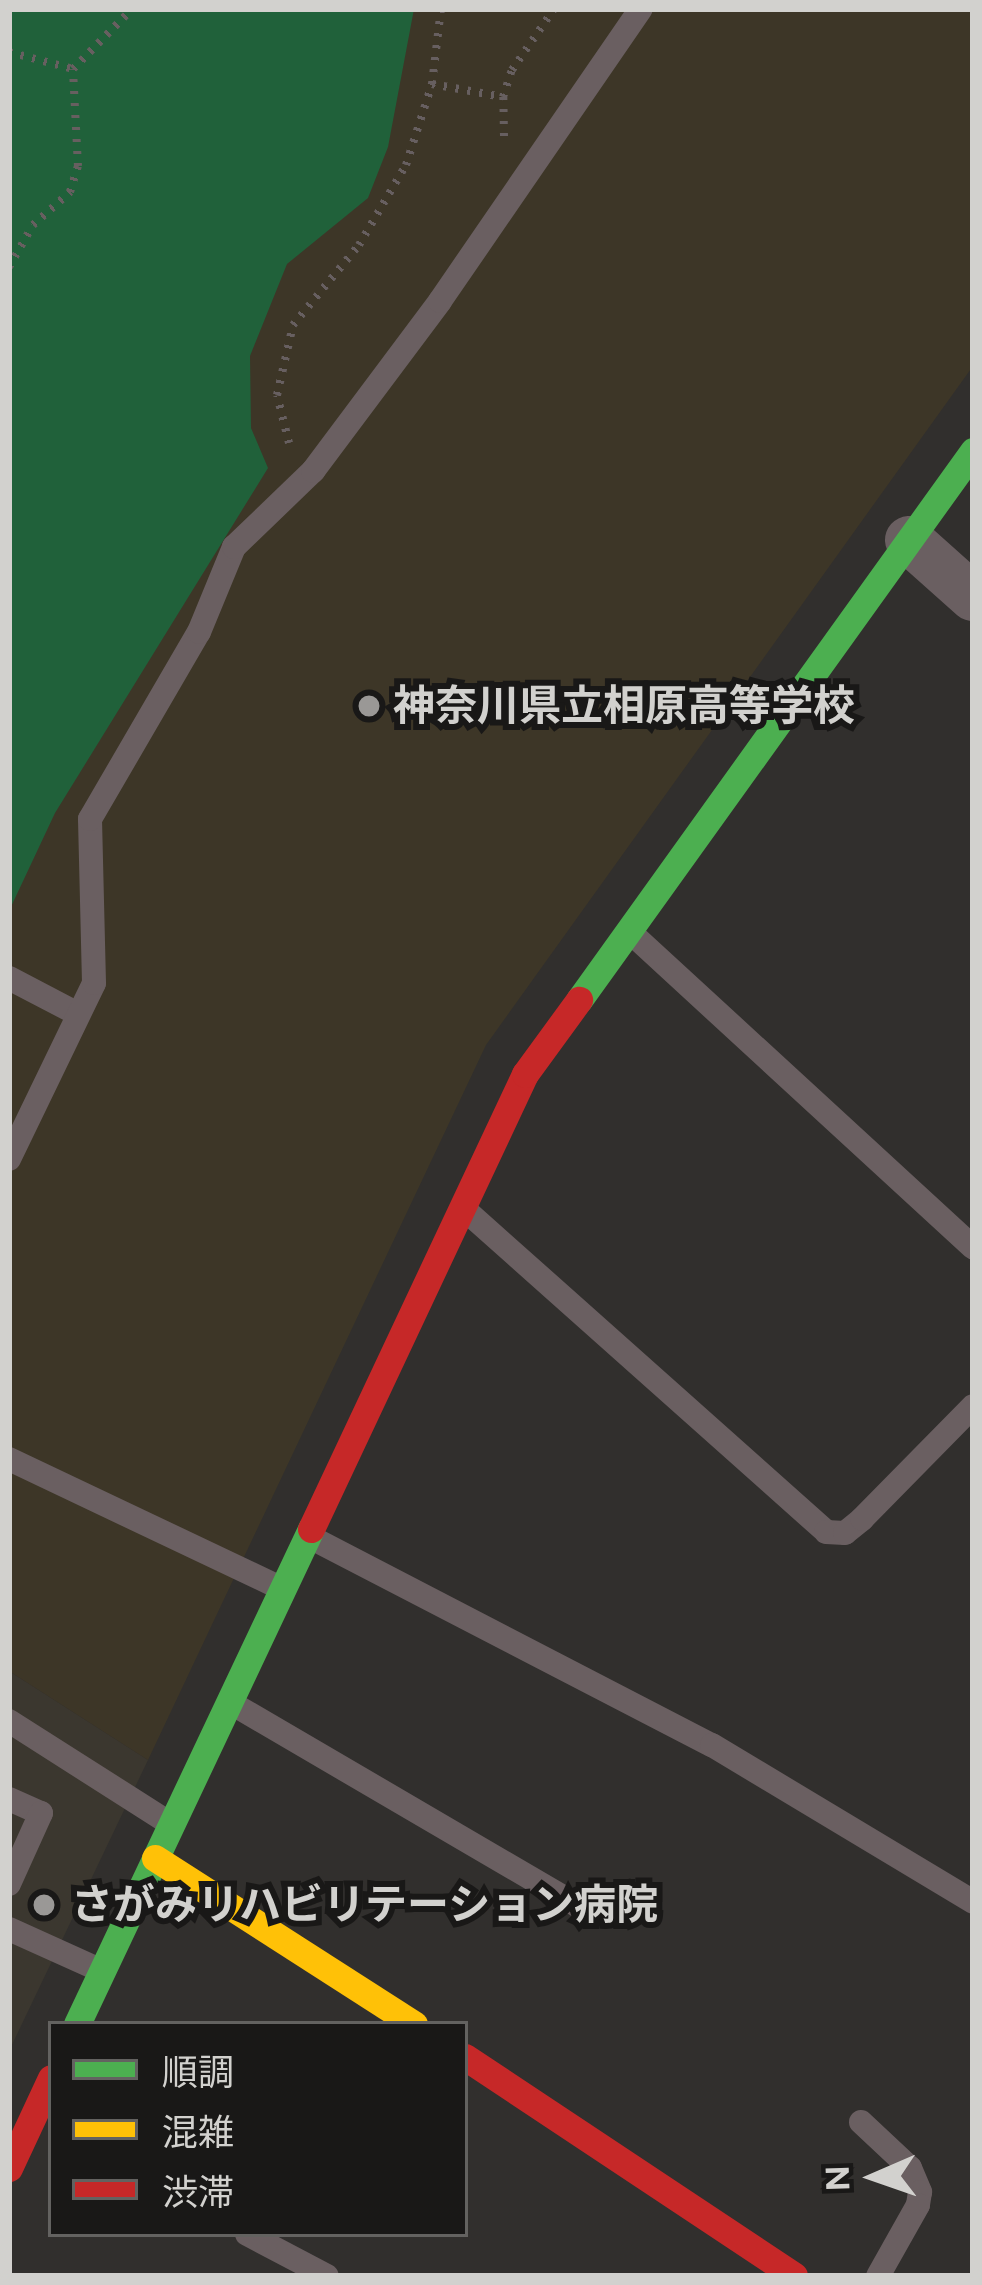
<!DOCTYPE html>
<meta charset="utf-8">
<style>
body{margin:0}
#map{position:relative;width:982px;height:2285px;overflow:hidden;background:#312f2d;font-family:Figtree,"Noto Sans JP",sans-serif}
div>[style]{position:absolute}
.built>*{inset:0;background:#3b372f}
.education>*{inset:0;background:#3d3627}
.forest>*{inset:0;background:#20613a}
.path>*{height:8px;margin-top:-4px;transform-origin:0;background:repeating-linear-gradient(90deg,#675f60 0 3px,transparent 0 12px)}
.lane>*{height:24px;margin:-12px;padding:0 12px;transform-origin:12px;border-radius:12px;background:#6a5f61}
.street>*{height:48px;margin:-24px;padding:0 24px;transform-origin:24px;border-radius:24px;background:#6a5f61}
.fast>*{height:27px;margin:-13.5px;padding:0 13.5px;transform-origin:13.5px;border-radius:13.5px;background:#4caf50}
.slow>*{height:27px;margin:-13.5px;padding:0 13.5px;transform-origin:13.5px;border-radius:13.5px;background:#ffc107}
.jam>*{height:27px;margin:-13.5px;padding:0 13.5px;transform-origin:13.5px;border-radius:13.5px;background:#c62828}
.dots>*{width:33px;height:33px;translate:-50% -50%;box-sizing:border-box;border:6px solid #191817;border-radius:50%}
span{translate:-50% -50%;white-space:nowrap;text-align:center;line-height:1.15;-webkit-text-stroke:12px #191817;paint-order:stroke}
.poi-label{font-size:42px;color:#d2d1ce;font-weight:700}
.left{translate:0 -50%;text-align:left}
.frame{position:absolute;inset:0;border:12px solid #d2d1ce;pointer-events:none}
.legend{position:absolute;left:48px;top:2021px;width:420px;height:216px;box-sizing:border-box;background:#191817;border:3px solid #636260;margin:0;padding:15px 21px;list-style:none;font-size:36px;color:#d2d1ce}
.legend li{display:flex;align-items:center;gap:24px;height:60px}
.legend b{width:60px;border:3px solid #636260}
.north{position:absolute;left:814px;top:2117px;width:120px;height:120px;-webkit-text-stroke:9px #191817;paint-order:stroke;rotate:268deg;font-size:33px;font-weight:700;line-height:48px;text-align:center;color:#d2d1ce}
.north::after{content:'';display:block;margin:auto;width:42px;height:54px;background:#d2d1ce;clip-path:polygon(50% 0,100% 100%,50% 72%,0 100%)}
</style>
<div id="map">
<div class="built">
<i style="clip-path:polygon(9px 1671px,148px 1760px,9px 2051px)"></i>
</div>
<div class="education">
<i style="clip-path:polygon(9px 9px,973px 9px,973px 366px,486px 1045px,148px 1760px,9px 1671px)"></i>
</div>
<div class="forest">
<i style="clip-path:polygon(11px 9px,414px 9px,388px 147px,368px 198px,287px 264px,250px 356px,251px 428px,268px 468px,55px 813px,9px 911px)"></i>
</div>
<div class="path">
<i style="left:9px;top:52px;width:66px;rotate:14.9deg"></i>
<i style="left:432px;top:84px;width:72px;rotate:10.4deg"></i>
<i style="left:504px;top:136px;width:39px;rotate:-91deg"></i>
<i style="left:503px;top:97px;width:28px;rotate:-72deg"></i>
<i style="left:512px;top:70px;width:74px;rotate:-55.5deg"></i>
<i style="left:9px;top:267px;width:48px;rotate:-60.3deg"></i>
<i style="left:33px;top:225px;width:50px;rotate:-41.7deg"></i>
<i style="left:70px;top:192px;width:27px;rotate:-73deg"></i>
<i style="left:78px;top:166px;width:97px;rotate:-93deg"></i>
<i style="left:73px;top:69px;width:84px;rotate:-45.5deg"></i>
<i style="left:289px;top:443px;width:49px;rotate:-104deg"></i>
<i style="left:277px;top:395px;width:72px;rotate:-77.1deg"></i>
<i style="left:293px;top:325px;width:104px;rotate:-50.5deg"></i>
<i style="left:359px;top:245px;width:93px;rotate:-59.6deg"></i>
<i style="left:406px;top:165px;width:85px;rotate:-72.2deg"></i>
<i style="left:432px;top:84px;width:76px;rotate:-83.2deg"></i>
</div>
<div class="lane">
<i style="left:630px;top:932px;width:466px;rotate:42.6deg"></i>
<i style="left:9px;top:978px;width:78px;rotate:27.6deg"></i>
<i style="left:9px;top:1159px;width:195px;rotate:-64.2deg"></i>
<i style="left:94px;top:983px;width:164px;rotate:-91.4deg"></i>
<i style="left:90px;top:819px;width:216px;rotate:-59.8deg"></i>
<i style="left:199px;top:632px;width:92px;rotate:-67.6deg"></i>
<i style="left:234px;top:547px;width:110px;rotate:-43.9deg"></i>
<i style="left:313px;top:471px;width:212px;rotate:-53.2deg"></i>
<i style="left:440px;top:301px;width:354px;rotate:-55.5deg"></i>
<i style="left:464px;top:1209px;width:485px;rotate:41.7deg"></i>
<i style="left:826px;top:1532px;width:19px;rotate:3deg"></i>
<i style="left:845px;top:1533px;width:22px;rotate:-39deg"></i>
<i style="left:862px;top:1519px;width:158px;rotate:-45.5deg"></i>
<i style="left:9px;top:1459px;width:298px;rotate:25.4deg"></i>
<i style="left:308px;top:1536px;width:455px;rotate:27.4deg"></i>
<i style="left:712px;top:1745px;width:305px;rotate:31deg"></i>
<i style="left:231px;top:1703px;width:404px;rotate:30.3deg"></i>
<i style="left:9px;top:1721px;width:190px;rotate:32.5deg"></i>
<i style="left:9px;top:1799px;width:35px;rotate:24deg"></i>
<i style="left:41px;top:1813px;width:78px;rotate:114.3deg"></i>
<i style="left:9px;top:1929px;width:100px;rotate:24.3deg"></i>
<i style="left:861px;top:2122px;width:67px;rotate:43.2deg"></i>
<i style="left:910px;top:2168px;width:26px;rotate:67deg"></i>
<i style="left:920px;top:2192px;width:13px;rotate:99deg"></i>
<i style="left:918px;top:2205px;width:81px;rotate:119.4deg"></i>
<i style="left:247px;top:2234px;width:90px;rotate:27.7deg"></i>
</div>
<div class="street">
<i style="left:909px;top:540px;width:86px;rotate:41.7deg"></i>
</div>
<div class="fast">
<i style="left:579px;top:1000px;width:676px;rotate:-54.33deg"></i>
<i style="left:77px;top:2024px;width:548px;rotate:-64.7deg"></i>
</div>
<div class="slow">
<i style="left:155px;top:1858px;width:308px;rotate:32.7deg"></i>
</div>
<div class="jam">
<i style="left:311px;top:1529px;width:503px;rotate:-64.81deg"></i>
<i style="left:525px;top:1074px;width:92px;rotate:-53.9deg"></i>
<i style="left:465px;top:2057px;width:395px;rotate:33.6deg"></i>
<i style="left:9px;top:2168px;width:99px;rotate:-65deg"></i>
</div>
<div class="dots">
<i style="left:369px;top:706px;background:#9a9896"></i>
<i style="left:44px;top:1905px;background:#9a9896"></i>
</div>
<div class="poi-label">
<span class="left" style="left:393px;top:706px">神奈川県立相原高等学校</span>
<span class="left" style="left:71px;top:1905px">さがみリハビリテーション病院</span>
</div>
<div class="frame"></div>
<ul class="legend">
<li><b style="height:15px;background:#4caf50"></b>順調</li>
<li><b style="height:15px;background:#ffc107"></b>混雑</li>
<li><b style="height:15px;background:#c62828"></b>渋滞</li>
</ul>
<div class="north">N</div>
</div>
